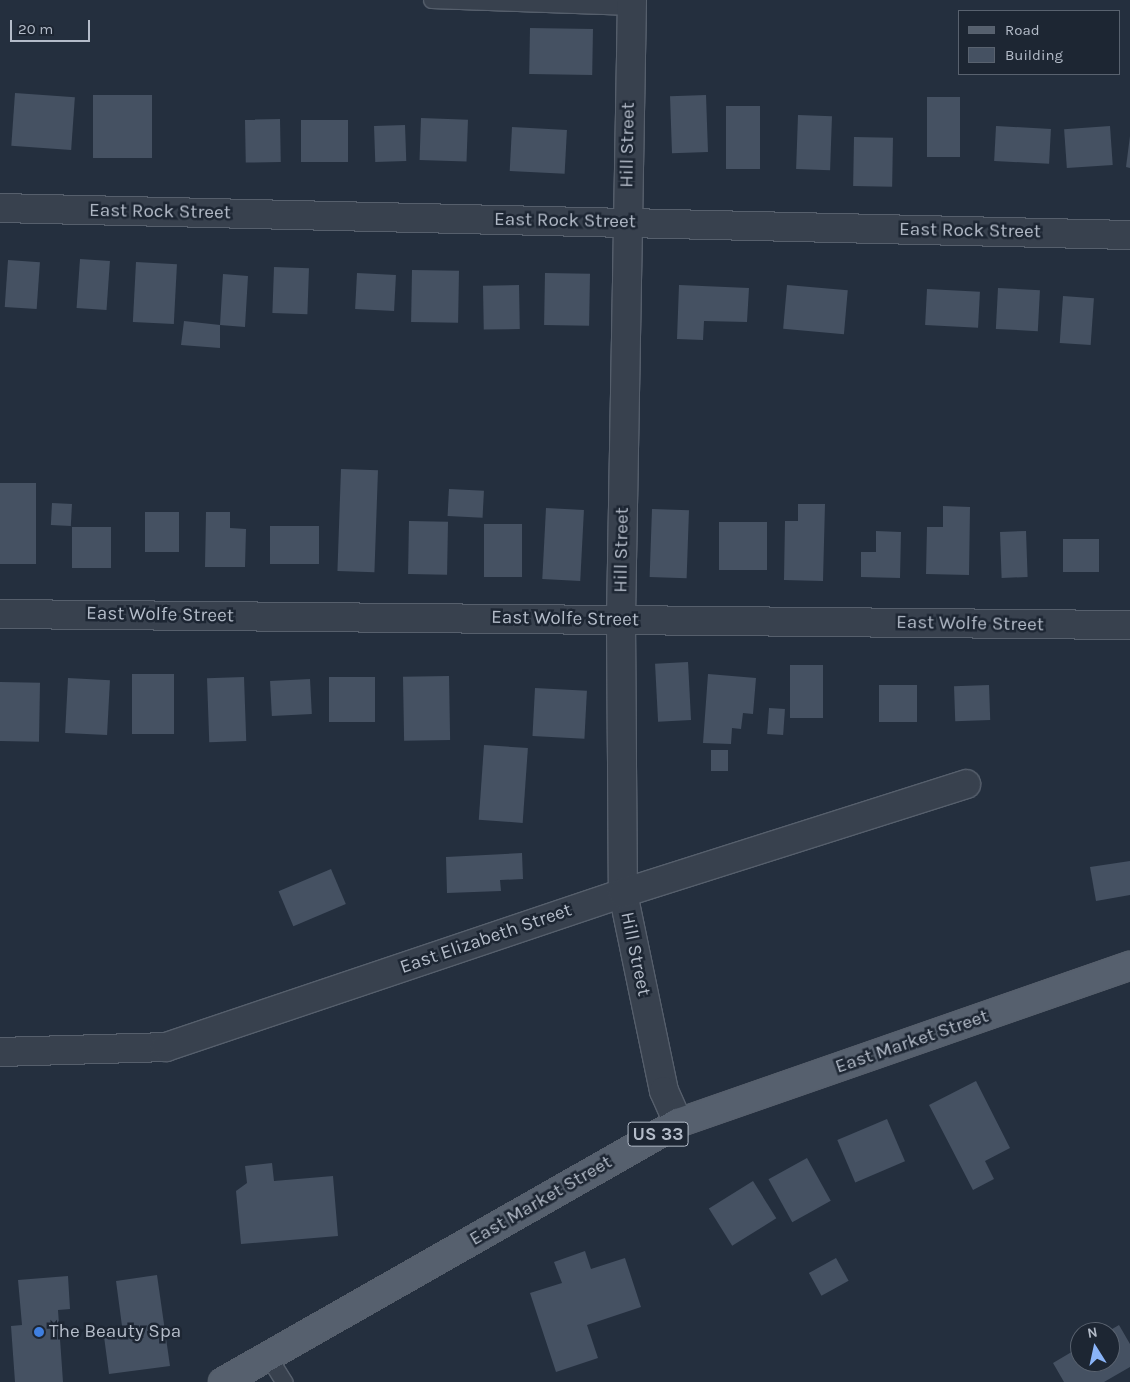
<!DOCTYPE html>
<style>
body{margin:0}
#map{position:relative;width:1130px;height:1382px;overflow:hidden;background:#242f3e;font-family:Karla,sans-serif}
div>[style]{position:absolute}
.building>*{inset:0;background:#455162;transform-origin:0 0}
.roads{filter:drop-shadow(1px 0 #565f6c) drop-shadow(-1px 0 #565f6c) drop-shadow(0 1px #565f6c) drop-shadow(0 -1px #565f6c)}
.service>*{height:16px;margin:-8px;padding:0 8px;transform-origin:8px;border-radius:8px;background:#38414e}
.minor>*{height:28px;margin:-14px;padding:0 14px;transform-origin:14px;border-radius:14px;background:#38414e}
.tertiary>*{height:28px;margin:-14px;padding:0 14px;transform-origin:14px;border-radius:14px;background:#38414e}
.primary>*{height:28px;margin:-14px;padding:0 14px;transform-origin:14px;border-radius:14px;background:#56606e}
.dots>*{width:14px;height:14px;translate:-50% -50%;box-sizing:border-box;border:2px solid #1d2633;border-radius:50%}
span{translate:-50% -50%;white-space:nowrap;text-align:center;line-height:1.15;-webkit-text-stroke:5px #1d2633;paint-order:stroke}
.shield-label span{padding:1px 4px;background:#1d2633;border:1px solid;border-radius:4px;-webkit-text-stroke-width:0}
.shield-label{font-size:18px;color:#b4bcc9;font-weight:700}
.street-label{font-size:19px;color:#b4bcc9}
.poi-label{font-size:19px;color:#b4bcc9}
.left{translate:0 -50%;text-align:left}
.legend{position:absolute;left:958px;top:10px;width:162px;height:65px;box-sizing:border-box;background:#1d2633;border:1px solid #59626f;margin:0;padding:6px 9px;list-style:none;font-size:15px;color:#b4bcc9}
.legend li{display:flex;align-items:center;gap:10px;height:25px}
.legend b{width:25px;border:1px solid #59626f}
.north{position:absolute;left:1070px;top:1322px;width:50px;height:50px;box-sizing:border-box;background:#1d2633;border:1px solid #59626f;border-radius:50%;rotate:350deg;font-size:14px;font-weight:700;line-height:20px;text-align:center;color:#b4bcc9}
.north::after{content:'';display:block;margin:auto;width:18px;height:22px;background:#8ab4f8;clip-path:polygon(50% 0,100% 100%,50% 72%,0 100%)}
.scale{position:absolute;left:10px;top:20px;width:80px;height:22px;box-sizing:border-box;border:2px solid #b4bcc9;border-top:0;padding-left:6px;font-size:15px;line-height:18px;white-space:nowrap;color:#b4bcc9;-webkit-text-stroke:4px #1d2633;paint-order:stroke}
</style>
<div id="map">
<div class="building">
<i style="left:530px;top:28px;width:63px;height:46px;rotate:1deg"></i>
<i style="left:15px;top:93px;width:60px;height:53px;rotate:4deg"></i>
<i style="left:93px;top:95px;width:59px;height:63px"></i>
<i style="left:706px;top:95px;width:57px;height:36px;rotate:88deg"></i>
<i style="left:927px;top:97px;width:33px;height:60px"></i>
<i style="left:726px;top:106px;width:34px;height:63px"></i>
<i style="left:798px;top:115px;width:34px;height:54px;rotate:2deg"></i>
<i style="left:421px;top:118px;width:47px;height:42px;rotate:2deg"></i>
<i style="left:280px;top:119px;width:43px;height:35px;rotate:89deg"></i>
<i style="left:301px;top:120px;width:47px;height:42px"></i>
<i style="left:405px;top:125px;width:36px;height:31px;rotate:88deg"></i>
<i style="left:996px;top:126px;width:55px;height:35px;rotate:3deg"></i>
<i style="left:1110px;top:126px;width:39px;height:46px;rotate:86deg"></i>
<i style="left:512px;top:127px;width:55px;height:44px;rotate:3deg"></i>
<i style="clip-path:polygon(1130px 136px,1130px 168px,1126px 167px)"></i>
<i style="left:854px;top:137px;width:39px;height:49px;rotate:1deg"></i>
<i style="left:80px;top:259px;width:30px;height:49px;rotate:4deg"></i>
<i style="left:8px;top:260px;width:32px;height:47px;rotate:4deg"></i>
<i style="left:136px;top:262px;width:41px;height:60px;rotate:3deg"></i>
<i style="left:274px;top:267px;width:35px;height:46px;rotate:2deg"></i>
<i style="left:412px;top:270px;width:47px;height:52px;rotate:1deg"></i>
<i style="left:357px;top:273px;width:39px;height:36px;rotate:3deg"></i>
<i style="left:545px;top:273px;width:45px;height:52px;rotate:1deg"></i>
<i style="clip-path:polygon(223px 274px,248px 276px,245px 327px,220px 325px,220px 348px,181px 345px,184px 321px,220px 325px)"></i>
<i style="left:519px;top:285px;width:44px;height:36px;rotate:89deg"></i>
<i style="clip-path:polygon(679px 285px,749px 288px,747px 322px,704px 321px,703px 340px,677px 339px)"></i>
<i style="left:787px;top:285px;width:61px;height:44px;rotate:5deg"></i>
<i style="left:998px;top:288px;width:42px;height:41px;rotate:3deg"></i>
<i style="left:927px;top:289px;width:53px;height:36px;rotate:3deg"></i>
<i style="left:1063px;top:296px;width:31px;height:47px;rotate:4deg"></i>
<i style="left:341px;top:469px;width:37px;height:102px;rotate:2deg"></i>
<i style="left:0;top:483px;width:36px;height:81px"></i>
<i style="left:449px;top:489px;width:35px;height:27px;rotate:3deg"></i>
<i style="left:52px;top:503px;width:20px;height:22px;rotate:3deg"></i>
<i style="clip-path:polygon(798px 504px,825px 504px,823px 581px,784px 580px,785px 521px,798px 521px)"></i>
<i style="clip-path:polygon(943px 506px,970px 507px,969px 575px,926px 574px,927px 527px,943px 527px)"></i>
<i style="left:546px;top:508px;width:38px;height:71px;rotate:3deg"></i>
<i style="left:652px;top:509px;width:37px;height:68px;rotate:2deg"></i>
<i style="left:179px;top:512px;width:40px;height:34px;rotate:90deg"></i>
<i style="clip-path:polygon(206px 512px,230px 512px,230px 528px,246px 529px,245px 567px,205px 567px)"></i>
<i style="left:409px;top:521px;width:39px;height:53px;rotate:1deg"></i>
<i style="left:719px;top:522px;width:48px;height:48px"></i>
<i style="left:484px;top:524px;width:38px;height:53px"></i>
<i style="left:270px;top:526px;width:49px;height:38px"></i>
<i style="left:72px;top:527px;width:39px;height:41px"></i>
<i style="clip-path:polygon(876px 531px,901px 532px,900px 578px,861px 577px,861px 552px,876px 552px)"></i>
<i style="left:1026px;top:531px;width:46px;height:26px;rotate:88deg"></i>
<i style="left:1063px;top:539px;width:36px;height:33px"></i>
<i style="left:688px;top:662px;width:58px;height:33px;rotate:87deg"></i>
<i style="left:790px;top:665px;width:33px;height:53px"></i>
<i style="left:132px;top:674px;width:42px;height:60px"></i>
<i style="clip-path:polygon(708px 674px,756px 678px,753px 714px,743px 713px,741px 729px,732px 728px,731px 744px,703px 743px)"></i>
<i style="left:449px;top:676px;width:64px;height:46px;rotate:89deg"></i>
<i style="left:244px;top:677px;width:64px;height:37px;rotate:88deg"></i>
<i style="left:329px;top:677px;width:46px;height:45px"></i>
<i style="left:68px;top:678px;width:42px;height:55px;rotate:3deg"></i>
<i style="left:310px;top:679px;width:35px;height:40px;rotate:87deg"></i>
<i style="left:0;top:682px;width:40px;height:59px;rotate:1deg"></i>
<i style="left:879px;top:685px;width:38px;height:37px"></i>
<i style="left:989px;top:685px;width:35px;height:35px;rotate:88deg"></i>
<i style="left:535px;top:688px;width:52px;height:48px;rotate:3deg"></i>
<i style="left:769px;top:708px;width:16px;height:26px;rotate:4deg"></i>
<i style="left:484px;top:745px;width:44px;height:75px;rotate:4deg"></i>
<i style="left:711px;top:750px;width:17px;height:21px"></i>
<i style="clip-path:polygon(522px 853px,523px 879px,500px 880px,501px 891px,447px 893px,446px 857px)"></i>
<i style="clip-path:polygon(1130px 861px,1130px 895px,1096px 901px,1090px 867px)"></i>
<i style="left:331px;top:869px;width:38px;height:57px;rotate:67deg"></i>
<i style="clip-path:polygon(976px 1081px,1010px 1148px,985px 1161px,994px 1179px,973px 1190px,929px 1105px)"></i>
<i style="left:887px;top:1119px;width:46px;height:54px;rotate:67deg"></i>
<i style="left:807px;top:1158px;width:49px;height:44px;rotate:61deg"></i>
<i style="clip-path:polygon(272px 1163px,274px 1181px,333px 1176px,338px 1236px,241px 1244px,236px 1191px,247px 1183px,245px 1166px)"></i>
<i style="left:753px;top:1181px;width:44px;height:52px;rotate:58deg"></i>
<i style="clip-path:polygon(585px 1251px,591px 1269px,625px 1258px,641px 1307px,587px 1325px,598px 1358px,556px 1372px,530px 1293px,562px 1283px,554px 1262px)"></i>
<i style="left:836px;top:1258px;width:26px;height:31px;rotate:61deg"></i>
<i style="clip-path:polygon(157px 1275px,170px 1366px,109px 1374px,103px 1329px,122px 1326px,116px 1281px)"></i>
<i style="clip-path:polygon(68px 1276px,70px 1309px,58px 1310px,63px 1382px,15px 1382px,11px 1326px,22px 1325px,18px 1280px)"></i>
<i style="clip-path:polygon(1119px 1325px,1130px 1344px,1130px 1367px,1104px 1382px,1064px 1382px,1053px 1363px,1080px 1347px,1080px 1362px,1110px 1362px,1107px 1332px)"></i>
</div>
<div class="roads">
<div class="service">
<i style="left:432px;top:0;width:200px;rotate:2deg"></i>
<i style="left:268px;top:1356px;width:31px;rotate:58deg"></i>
</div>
<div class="minor">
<i style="left:632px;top:0;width:620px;rotate:91.02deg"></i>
<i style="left:621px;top:620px;width:273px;rotate:89.6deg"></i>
<i style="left:623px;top:893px;width:202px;rotate:78.3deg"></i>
<i style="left:664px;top:1091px;width:35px;rotate:66deg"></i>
<i style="left:0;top:208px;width:1130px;rotate:1.37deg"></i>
<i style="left:0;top:1052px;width:166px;rotate:-1.7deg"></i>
<i style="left:166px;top:1047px;width:482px;rotate:-18.6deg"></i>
<i style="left:623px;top:893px;width:360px;rotate:-17.6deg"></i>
</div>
<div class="tertiary">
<i style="left:0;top:614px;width:1130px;rotate:0.56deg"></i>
</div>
<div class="primary">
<i style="left:223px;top:1382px;width:524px;rotate:-29.65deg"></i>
<i style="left:678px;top:1123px;width:478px;rotate:-19.2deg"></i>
</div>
</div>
<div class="dots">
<i style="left:39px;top:1332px;background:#3f7fe0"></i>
</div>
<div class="shield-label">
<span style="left:658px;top:1134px">US 33</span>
</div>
<div class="street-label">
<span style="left:628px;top:145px;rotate:-89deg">Hill Street</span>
<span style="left:160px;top:212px;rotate:1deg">East Rock Street</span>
<span style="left:565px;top:221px;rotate:1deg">East Rock Street</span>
<span style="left:970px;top:231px;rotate:1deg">East Rock Street</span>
<span style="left:622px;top:550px;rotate:-89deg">Hill Street</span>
<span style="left:160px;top:615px;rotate:1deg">East Wolfe Street</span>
<span style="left:565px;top:619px;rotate:1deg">East Wolfe Street</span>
<span style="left:970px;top:624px;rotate:1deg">East Wolfe Street</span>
<span style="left:486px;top:939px;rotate:-19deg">East Elizabeth Street</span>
<span style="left:635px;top:954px;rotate:78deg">Hill Street</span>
<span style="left:912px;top:1042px;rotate:-19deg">East Market Street</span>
<span style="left:541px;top:1201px;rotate:-30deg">East Market Street</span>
</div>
<div class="poi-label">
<span class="left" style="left:49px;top:1332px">The Beauty Spa</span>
</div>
<ul class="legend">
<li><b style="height:6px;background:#56606e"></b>Road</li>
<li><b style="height:14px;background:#455162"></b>Building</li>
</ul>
<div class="north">N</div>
<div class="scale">20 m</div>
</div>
